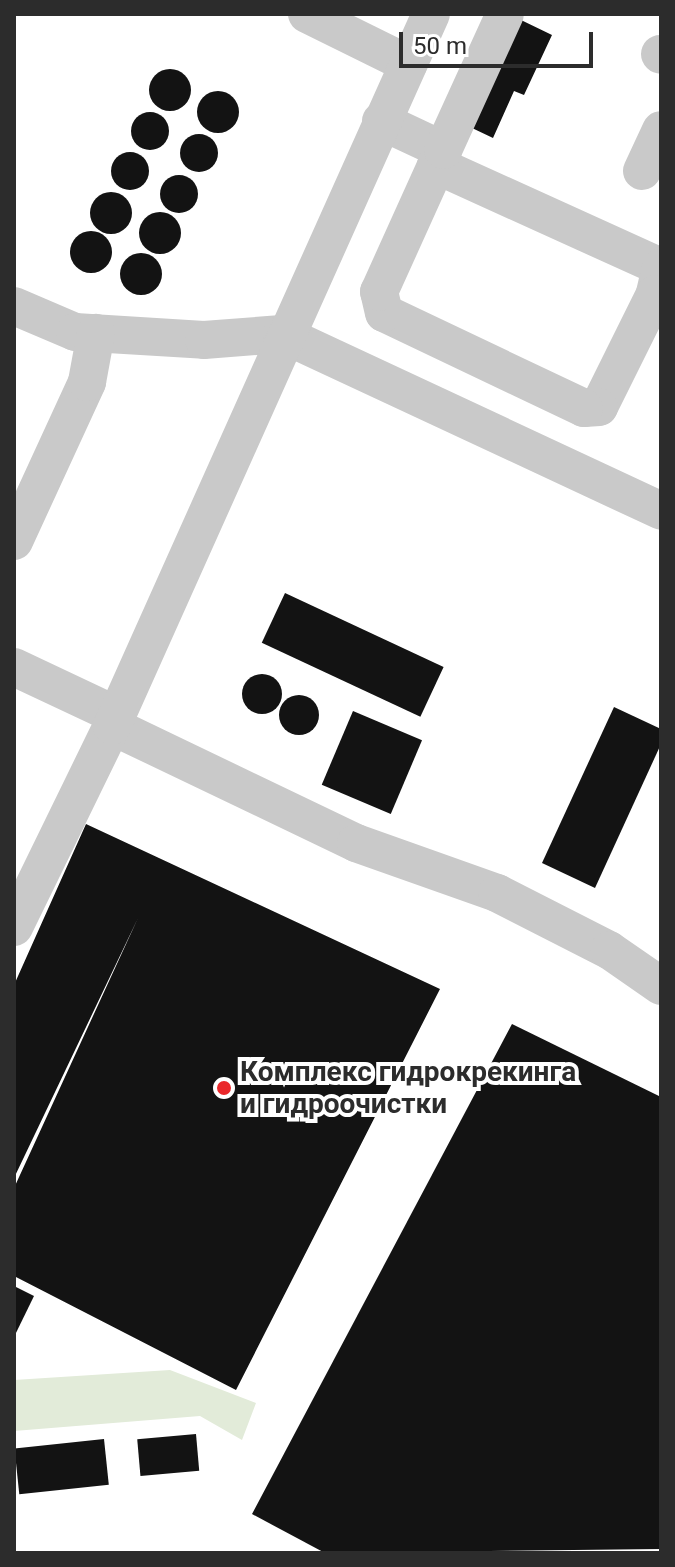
<!DOCTYPE html>
<meta charset="utf-8">
<style>
body{margin:0}
#map{position:relative;width:675px;height:1567px;overflow:hidden;background:#fff;font-family:Roboto,sans-serif}
div>[style]{position:absolute}
.green>*{inset:0;background:#e2ebd9}
.building>*{inset:0;background:#131313;transform-origin:0 0}
.round{border-radius:50%}
.minor>*{height:38px;margin:-19px;padding:0 19px;transform-origin:19px;border-radius:19px;background:#c9c9c9}
.dots>*{width:22px;height:22px;translate:-50% -50%;box-sizing:border-box;border:4px solid #fff;border-radius:50%}
span{translate:-50% -50%;white-space:nowrap;text-align:center;line-height:1.15;-webkit-text-stroke:8px #fff;paint-order:stroke}
.poi-label{font-size:28px;color:#2c2c2c;font-weight:700}
.left{translate:0 -50%;text-align:left}
.frame{position:absolute;inset:0;border:16px solid #2c2c2c;pointer-events:none}
.scale{position:absolute;left:399px;top:32px;width:194px;height:36px;box-sizing:border-box;border:4px solid #2c2c2c;border-top:0;padding-left:10px;font-size:24px;line-height:28px;white-space:nowrap;color:#2c2c2c;-webkit-text-stroke:6px #fff;paint-order:stroke}
</style>
<div id="map">
<div class="green">
<i style="clip-path:polygon(170px 1370px,256px 1403px,242px 1440px,200px 1416px,14px 1431px,14px 1380px)"></i>
</div>
<div class="building">
<i style="clip-path:polygon(521px 20px,552px 35px,524px 95px,514px 91px,493px 138px,472px 128px)"></i>
<i class="round" style="left:149px;top:69px;width:42px;height:42px"></i>
<i class="round" style="left:197px;top:91px;width:42px;height:42px"></i>
<i class="round" style="left:131px;top:112px;width:38px;height:38px"></i>
<i class="round" style="left:180px;top:134px;width:38px;height:38px"></i>
<i class="round" style="left:111px;top:152px;width:38px;height:38px"></i>
<i class="round" style="left:160px;top:175px;width:38px;height:38px"></i>
<i class="round" style="left:90px;top:192px;width:42px;height:42px"></i>
<i class="round" style="left:139px;top:212px;width:42px;height:42px"></i>
<i class="round" style="left:70px;top:231px;width:42px;height:42px"></i>
<i class="round" style="left:120px;top:253px;width:42px;height:42px"></i>
<i style="left:285px;top:593px;width:175px;height:55px;rotate:25deg"></i>
<i class="round" style="left:242px;top:674px;width:40px;height:40px"></i>
<i class="round" style="left:279px;top:695px;width:40px;height:40px"></i>
<i style="clip-path:polygon(614px 707px,661px 729px,661px 744px,595px 888px,542px 863px)"></i>
<i style="left:353px;top:711px;width:75px;height:80px;rotate:23deg"></i>
<i style="clip-path:polygon(86px 824px,440px 989px,236px 1390px,14px 1276px,14px 1188px,138px 918px,14px 1178px,14px 985px)"></i>
<i style="clip-path:polygon(512px 1024px,661px 1097px,661px 1549px,325px 1553px,252px 1514px)"></i>
<i style="clip-path:polygon(14px 1286px,34px 1296px,14px 1337px)"></i>
<i style="left:196px;top:1434px;width:37px;height:59px;rotate:85deg"></i>
<i style="left:104px;top:1439px;width:46px;height:90px;rotate:84deg"></i>
</div>
<div class="minor">
<i style="left:307px;top:14px;width:113px;rotate:26.3deg"></i>
<i style="left:660px;top:54px;width:1px;rotate:45deg"></i>
<i style="left:381px;top:121px;width:68px;rotate:25.1deg"></i>
<i style="left:436px;top:165px;width:247px;rotate:24.4deg"></i>
<i style="left:661px;top:267px;width:28px;rotate:103deg"></i>
<i style="left:655px;top:294px;width:126px;rotate:116.4deg"></i>
<i style="left:599px;top:407px;width:15px;rotate:176deg"></i>
<i style="left:584px;top:408px;width:221px;rotate:-154.6deg"></i>
<i style="left:384px;top:313px;width:22px;rotate:-103deg"></i>
<i style="left:379px;top:292px;width:156px;rotate:-65.7deg"></i>
<i style="left:443px;top:150px;width:149px;rotate:-65.5deg"></i>
<i style="left:642px;top:171px;width:45px;rotate:-65.1deg"></i>
<i style="left:14px;top:306px;width:66px;rotate:23.1deg"></i>
<i style="left:75px;top:332px;width:129px;rotate:3.5deg"></i>
<i style="left:204px;top:340px;width:78px;rotate:-4.4deg"></i>
<i style="left:282px;top:334px;width:418px;rotate:25deg"></i>
<i style="left:14px;top:541px;width:175px;rotate:-65.3deg"></i>
<i style="left:87px;top:382px;width:50px;rotate:-79.6deg"></i>
<i style="left:14px;top:667px;width:113px;rotate:25.2deg"></i>
<i style="left:112px;top:726px;width:271px;rotate:25.6deg"></i>
<i style="left:356px;top:843px;width:150px;rotate:19.5deg"></i>
<i style="left:497px;top:893px;width:126px;rotate:27deg"></i>
<i style="left:609px;top:950px;width:63px;rotate:34.7deg"></i>
<i style="left:14px;top:927px;width:224px;rotate:-64deg"></i>
<i style="left:112px;top:726px;width:780px;rotate:-65.87deg"></i>
</div>
<div class="dots">
<i style="left:224px;top:1088px;background:#ea282b"></i>
</div>
<div class="poi-label">
<span class="left" style="left:240px;top:1088px">Комплекс гидрокрекинга<br>и гидроочистки</span>
</div>
<div class="frame"></div>
<div class="scale">50 m</div>
</div>
